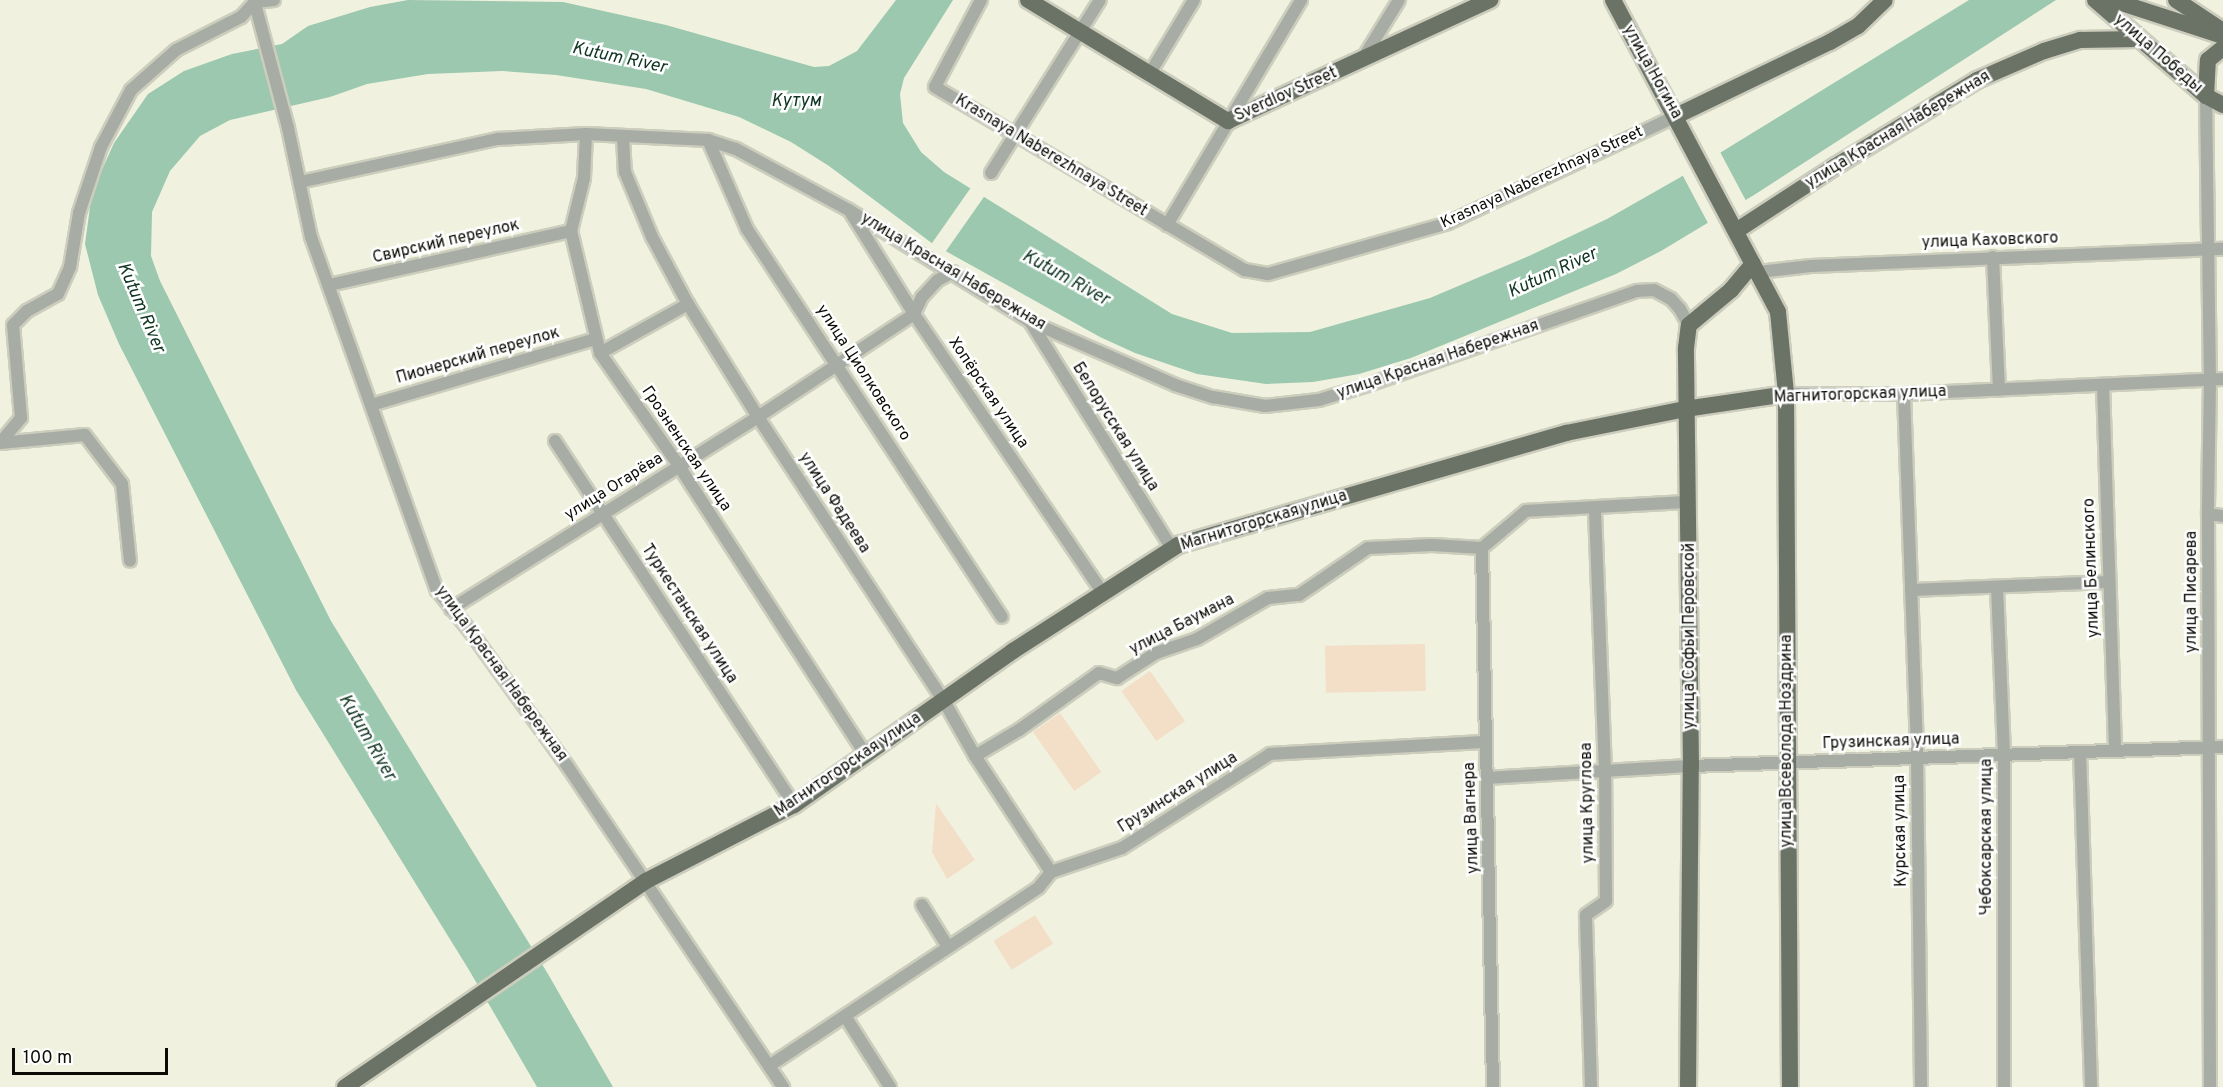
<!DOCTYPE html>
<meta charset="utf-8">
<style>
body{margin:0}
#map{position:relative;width:2223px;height:1087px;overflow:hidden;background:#f0f2df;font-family:Overpass,sans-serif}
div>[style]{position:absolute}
.green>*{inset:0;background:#f3dec8;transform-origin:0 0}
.water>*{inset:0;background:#9bc8ae}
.pier>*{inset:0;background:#f0f2df;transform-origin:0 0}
.roads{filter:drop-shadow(2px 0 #cccdbc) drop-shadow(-2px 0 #cccdbc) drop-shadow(0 2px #cccdbc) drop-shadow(0 -2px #cccdbc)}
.minor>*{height:12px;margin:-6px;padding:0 6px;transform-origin:6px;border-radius:6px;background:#a7aca5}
.major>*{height:16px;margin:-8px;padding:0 8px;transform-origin:8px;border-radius:8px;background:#6b7367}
span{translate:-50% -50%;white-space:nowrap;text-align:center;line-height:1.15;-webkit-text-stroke:5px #fff;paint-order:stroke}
.street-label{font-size:16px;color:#0c0c07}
.water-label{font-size:18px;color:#103523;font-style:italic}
.scale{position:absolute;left:12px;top:1048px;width:156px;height:27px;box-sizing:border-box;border:3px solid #0c0c07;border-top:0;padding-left:8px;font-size:18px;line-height:21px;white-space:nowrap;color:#0c0c07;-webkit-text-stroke:4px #fff;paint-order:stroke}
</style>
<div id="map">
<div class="green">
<i style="left:1425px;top:644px;width:47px;height:100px;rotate:89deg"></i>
<i style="left:1150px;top:671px;width:61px;height:35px;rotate:55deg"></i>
<i style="left:1060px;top:713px;width:72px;height:33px;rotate:55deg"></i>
<i style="clip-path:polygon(936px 803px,975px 860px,947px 879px,932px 852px)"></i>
<i style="left:1035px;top:915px;width:34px;height:49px;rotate:58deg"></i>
</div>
<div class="water">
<i style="clip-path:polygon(408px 0,563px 2px,666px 25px,814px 67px,829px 66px,857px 51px,896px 0,953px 0,904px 78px,900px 94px,903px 123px,921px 152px,944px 172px,1172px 314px,1232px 333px,1310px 332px,1430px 298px,1529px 256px,1607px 219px,1679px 178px,1969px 0,2056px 0,1754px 195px,1661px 251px,1616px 274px,1411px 358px,1359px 374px,1313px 382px,1266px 384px,1197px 374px,1135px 353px,1100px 337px,933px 244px,829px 166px,791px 142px,739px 117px,646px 89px,556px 75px,502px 71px,428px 74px,367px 84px,330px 97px,230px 120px,200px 136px,170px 171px,152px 212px,151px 256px,160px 281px,331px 621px,548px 974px,613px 1087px,537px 1087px,469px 970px,296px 690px,119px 344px,98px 295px,85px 244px,92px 192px,114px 143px,148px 94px,184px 71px,232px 54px,282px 44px,308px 26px,370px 7px)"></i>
</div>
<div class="pier">
<i style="left:1719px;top:150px;width:60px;height:44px;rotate:62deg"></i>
<i style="left:972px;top:186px;width:16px;height:73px;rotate:35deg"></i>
</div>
<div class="roads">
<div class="minor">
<i style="left:254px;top:0;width:132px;rotate:75.1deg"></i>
<i style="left:288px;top:128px;width:111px;rotate:78.1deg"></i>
<i style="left:311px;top:237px;width:375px;rotate:70.4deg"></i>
<i style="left:437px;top:590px;width:53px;rotate:51.2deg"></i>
<i style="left:470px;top:631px;width:168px;rotate:54.2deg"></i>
<i style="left:568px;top:767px;width:386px;rotate:56.1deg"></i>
<i style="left:981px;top:0;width:98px;rotate:117.9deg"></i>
<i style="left:935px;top:87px;width:360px;rotate:30.6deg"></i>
<i style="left:1245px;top:270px;width:23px;rotate:10deg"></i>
<i style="left:1268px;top:274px;width:187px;rotate:-15.8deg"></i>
<i style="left:1448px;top:223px;width:252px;rotate:-25.1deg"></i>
<i style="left:255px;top:2px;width:19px;rotate:-6deg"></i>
<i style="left:1362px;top:60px;width:70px;rotate:-58.3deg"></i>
<i style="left:1150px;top:73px;width:85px;rotate:-58.9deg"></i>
<i style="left:2206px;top:96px;width:284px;rotate:89.2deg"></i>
<i style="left:2210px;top:380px;width:134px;rotate:90.9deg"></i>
<i style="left:2208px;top:514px;width:573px;rotate:89.8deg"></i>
<i style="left:586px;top:134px;width:44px;rotate:92.6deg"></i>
<i style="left:584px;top:178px;width:55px;rotate:103.8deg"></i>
<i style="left:571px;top:231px;width:125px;rotate:76.6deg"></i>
<i style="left:600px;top:353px;width:138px;rotate:55deg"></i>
<i style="left:679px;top:466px;width:342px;rotate:57.1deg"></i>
<i style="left:623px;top:137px;width:35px;rotate:87deg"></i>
<i style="left:625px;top:172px;width:70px;rotate:67.4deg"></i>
<i style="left:652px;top:237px;width:76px;rotate:61.8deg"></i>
<i style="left:688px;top:304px;width:133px;rotate:58.2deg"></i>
<i style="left:758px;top:417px;width:339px;rotate:56.8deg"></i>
<i style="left:944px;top:701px;width:63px;rotate:60.6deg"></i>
<i style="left:975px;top:756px;width:139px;rotate:56.8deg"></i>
<i style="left:708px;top:140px;width:97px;rotate:66.3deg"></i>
<i style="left:747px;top:229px;width:464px;rotate:56.7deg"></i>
<i style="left:991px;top:173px;width:204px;rotate:-57.8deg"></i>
<i style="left:300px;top:182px;width:203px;rotate:-12.3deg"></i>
<i style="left:498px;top:139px;width:88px;rotate:-3.3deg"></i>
<i style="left:586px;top:134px;width:122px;rotate:2.8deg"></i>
<i style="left:708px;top:140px;width:29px;rotate:18deg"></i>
<i style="left:736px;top:149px;width:128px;rotate:28.4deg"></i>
<i style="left:849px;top:210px;width:214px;rotate:31.6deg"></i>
<i style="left:1031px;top:322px;width:157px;rotate:23.6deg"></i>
<i style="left:1175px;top:385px;width:40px;rotate:18deg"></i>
<i style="left:1213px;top:397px;width:53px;rotate:9.8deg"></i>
<i style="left:1265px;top:406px;width:54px;rotate:-6.3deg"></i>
<i style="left:1319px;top:400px;width:51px;rotate:-17deg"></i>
<i style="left:1368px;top:385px;width:285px;rotate:-19.3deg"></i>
<i style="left:1637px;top:291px;width:17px;rotate:-3deg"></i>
<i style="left:1654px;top:290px;width:19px;rotate:28deg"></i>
<i style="left:1671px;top:299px;width:13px;rotate:48deg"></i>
<i style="left:1680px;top:309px;width:18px;rotate:61deg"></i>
<i style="left:851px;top:213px;width:119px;rotate:58deg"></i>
<i style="left:914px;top:314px;width:337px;rotate:55.9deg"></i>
<i style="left:1167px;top:225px;width:262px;rotate:-59.2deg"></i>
<i style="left:1993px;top:257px;width:133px;rotate:87.4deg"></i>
<i style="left:1759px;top:272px;width:52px;rotate:-6.6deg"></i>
<i style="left:1811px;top:266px;width:412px;rotate:-2.4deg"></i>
<i style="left:329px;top:285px;width:248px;rotate:-12.6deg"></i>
<i style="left:914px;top:314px;width:19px;rotate:-65deg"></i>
<i style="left:922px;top:297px;width:23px;rotate:-47deg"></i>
<i style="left:938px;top:280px;width:17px;rotate:-28deg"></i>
<i style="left:1031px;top:323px;width:266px;rotate:58deg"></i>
<i style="left:600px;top:353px;width:101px;rotate:-29.1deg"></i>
<i style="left:2103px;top:385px;width:366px;rotate:88.1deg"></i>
<i style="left:1786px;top:394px;width:118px"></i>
<i style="left:1904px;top:394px;width:319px;rotate:-2.7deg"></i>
<i style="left:1904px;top:394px;width:363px;rotate:87.9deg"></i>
<i style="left:1917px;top:757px;width:330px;rotate:89.3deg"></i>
<i style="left:371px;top:405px;width:234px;rotate:-16.4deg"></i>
<i style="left:555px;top:441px;width:435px;rotate:56.7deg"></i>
<i style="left:0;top:443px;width:33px;rotate:-50deg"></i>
<i style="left:21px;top:418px;width:93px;rotate:-94.9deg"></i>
<i style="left:13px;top:325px;width:20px;rotate:-45deg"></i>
<i style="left:27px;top:311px;width:35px;rotate:-29deg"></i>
<i style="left:58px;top:294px;width:30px;rotate:-66deg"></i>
<i style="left:70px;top:267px;width:55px;rotate:-80.5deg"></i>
<i style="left:79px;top:213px;width:70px;rotate:-71.6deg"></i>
<i style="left:101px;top:147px;width:64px;rotate:-62.2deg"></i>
<i style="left:131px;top:90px;width:60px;rotate:-41.6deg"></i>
<i style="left:176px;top:50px;width:73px;rotate:-26.9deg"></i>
<i style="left:241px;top:17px;width:21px;rotate:-47deg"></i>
<i style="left:0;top:443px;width:85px;rotate:-5.4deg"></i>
<i style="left:85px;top:435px;width:61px;rotate:52.9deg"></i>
<i style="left:122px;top:484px;width:77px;rotate:84.1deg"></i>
<i style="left:2208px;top:514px;width:15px;rotate:8deg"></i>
<i style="left:1482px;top:548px;width:539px;rotate:88.83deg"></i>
<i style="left:1997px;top:587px;width:168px;rotate:87.6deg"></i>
<i style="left:2004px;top:755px;width:332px;rotate:90deg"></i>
<i style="left:1911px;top:590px;width:198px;rotate:-2.3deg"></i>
<i style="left:451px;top:609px;width:362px;rotate:-32deg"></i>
<i style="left:758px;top:417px;width:187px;rotate:-33.4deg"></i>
<i style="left:2080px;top:752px;width:335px;rotate:88.1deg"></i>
<i style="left:975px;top:756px;width:51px;rotate:-30.6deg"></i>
<i style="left:1019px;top:730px;width:98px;rotate:-35.5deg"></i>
<i style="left:1099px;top:673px;width:19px;rotate:16deg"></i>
<i style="left:1117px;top:678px;width:46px;rotate:-32.7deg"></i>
<i style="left:1156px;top:653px;width:43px;rotate:-18.9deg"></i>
<i style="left:1197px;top:639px;width:82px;rotate:-30deg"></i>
<i style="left:1268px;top:598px;width:31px;rotate:-6deg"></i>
<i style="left:1299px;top:595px;width:83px;rotate:-34.3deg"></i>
<i style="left:1368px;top:548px;width:64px;rotate:-2.7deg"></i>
<i style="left:1432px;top:545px;width:50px;rotate:3.4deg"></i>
<i style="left:1482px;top:548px;width:57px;rotate:-40.1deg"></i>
<i style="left:1526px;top:511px;width:163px;rotate:-3.2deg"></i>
<i style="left:1488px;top:778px;width:203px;rotate:-3.4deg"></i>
<i style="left:1691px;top:766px;width:532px;rotate:-2.05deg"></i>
<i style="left:922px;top:905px;width:49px;rotate:58.2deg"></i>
<i style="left:845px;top:1016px;width:84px;rotate:57.6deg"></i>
<i style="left:769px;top:1066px;width:324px;rotate:-33.5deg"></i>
<i style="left:1039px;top:887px;width:19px;rotate:-51deg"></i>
<i style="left:1051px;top:872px;width:75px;rotate:-18.7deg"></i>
<i style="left:1122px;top:848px;width:175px;rotate:-32.4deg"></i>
<i style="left:1270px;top:754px;width:216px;rotate:-3.2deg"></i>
<i style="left:1591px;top:1087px;width:172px;rotate:-91.7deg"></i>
<i style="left:1586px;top:915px;width:24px;rotate:-35deg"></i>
<i style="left:1606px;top:901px;width:130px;rotate:-90.4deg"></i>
<i style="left:1605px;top:771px;width:263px;rotate:-92.2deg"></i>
</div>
<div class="major">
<i style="left:1028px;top:0;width:234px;rotate:31.2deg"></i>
<i style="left:1228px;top:121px;width:289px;rotate:-24.8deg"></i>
<i style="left:1613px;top:0;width:353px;rotate:62.1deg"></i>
<i style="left:1778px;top:312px;width:82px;rotate:84.4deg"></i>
<i style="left:1786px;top:394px;width:693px;rotate:89.67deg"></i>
<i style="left:2095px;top:0;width:147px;rotate:40.9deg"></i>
<i style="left:2206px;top:96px;width:19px;rotate:28deg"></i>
<i style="left:2112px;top:0;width:117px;rotate:18deg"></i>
<i style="left:2176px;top:0;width:53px;rotate:33.4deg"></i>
<i style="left:2206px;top:96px;width:36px;rotate:-87deg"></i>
<i style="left:2208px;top:60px;width:19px;rotate:-39deg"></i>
<i style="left:1676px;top:116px;width:171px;rotate:-25.7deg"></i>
<i style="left:1830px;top:42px;width:32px;rotate:-30deg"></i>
<i style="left:1858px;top:26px;width:37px;rotate:-44deg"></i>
<i style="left:1736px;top:231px;width:117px;rotate:-33.1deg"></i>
<i style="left:1834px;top:167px;width:167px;rotate:-31.3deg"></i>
<i style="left:1977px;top:80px;width:73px;rotate:-23.4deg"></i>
<i style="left:2044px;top:51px;width:38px;rotate:-17deg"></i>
<i style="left:2080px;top:40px;width:58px;rotate:-1deg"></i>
<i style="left:345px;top:1087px;width:365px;rotate:-34.4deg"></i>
<i style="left:646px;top:881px;width:166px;rotate:-27.2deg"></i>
<i style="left:794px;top:805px;width:268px;rotate:-35.1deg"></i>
<i style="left:1013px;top:651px;width:196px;rotate:-32.7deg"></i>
<i style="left:1178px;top:545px;width:404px;rotate:-16.1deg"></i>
<i style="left:1566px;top:433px;width:121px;rotate:-11.4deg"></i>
<i style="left:1685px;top:409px;width:102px;rotate:-8.4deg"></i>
<i style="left:1688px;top:1087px;width:321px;rotate:-89.5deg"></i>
<i style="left:1691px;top:766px;width:418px;rotate:-90.7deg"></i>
<i style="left:1686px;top:348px;width:23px;rotate:-83deg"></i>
<i style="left:1689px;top:325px;width:55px;rotate:-39.8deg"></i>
<i style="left:1731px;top:290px;width:34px;rotate:-50deg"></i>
</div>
</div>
<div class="street-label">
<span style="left:2158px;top:54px;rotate:41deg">улица Победы</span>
<span style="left:1652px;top:72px;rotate:61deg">улица Ногина</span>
<span style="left:1286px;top:95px;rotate:-24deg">Sverdlov Street</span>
<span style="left:1898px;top:130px;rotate:-31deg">улица Красная Набережная</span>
<span style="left:1051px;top:156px;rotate:31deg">Krasnaya Naberezhnaya Street</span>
<span style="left:1542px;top:178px;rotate:-25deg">Krasnaya Naberezhnaya Street</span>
<span style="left:1990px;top:241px;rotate:-2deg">улица Каховского</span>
<span style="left:446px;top:242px;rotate:-13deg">Свирский переулок</span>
<span style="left:953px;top:272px;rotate:31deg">улица Красная Набережная</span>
<span style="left:478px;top:356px;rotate:-16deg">Пионерский переулок</span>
<span style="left:1438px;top:360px;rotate:-19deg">улица Красная Набережная</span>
<span style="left:863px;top:373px;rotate:57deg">улица Циолковского</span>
<span style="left:988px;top:393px;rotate:56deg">Хопёрская улица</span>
<span style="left:1860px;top:395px;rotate:-2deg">Магнитогорская улица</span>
<span style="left:1115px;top:427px;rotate:58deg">Белорусская улица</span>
<span style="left:686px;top:449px;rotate:56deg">Грозненская улица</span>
<span style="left:614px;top:487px;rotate:-32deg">улица Огарёва</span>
<span style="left:834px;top:503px;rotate:57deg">улица Фадеева</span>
<span style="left:1264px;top:521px;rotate:-17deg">Магнитогорская улица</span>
<span style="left:2092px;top:568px;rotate:-92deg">улица Белинского</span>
<span style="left:2192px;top:592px;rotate:-90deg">улица Писарева</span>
<span style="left:689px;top:614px;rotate:57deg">Туркестанская улица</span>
<span style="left:1182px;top:625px;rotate:-27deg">улица Баумана</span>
<span style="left:1690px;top:636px;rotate:-90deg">улица Софьи Перовской</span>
<span style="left:501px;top:674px;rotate:54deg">улица Красная Набережная</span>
<span style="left:1787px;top:741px;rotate:-90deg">улица Всеволода Ноздрина</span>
<span style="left:1891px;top:742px;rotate:-2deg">Грузинская улица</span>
<span style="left:848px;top:765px;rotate:-34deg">Магнитогорская улица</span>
<span style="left:1178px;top:793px;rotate:-32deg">Грузинская улица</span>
<span style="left:1588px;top:803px;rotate:-91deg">улица Круглова</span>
<span style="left:1472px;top:818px;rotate:-92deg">улица Вагнера</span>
<span style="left:1901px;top:831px;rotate:-91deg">Курская улица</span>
<span style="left:1987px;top:837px;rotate:-90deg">Чебоксарская улица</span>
</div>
<div class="water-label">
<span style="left:619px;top:59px;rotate:12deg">Kutum River</span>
<span style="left:796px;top:102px">Кутум</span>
<span style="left:1553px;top:274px;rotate:-25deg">Kutum River</span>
<span style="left:1065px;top:279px;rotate:29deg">Kutum River</span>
<span style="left:140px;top:308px;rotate:67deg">Kutum River</span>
<span style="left:366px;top:738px;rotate:60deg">Kutum River</span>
</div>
<div class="scale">100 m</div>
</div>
